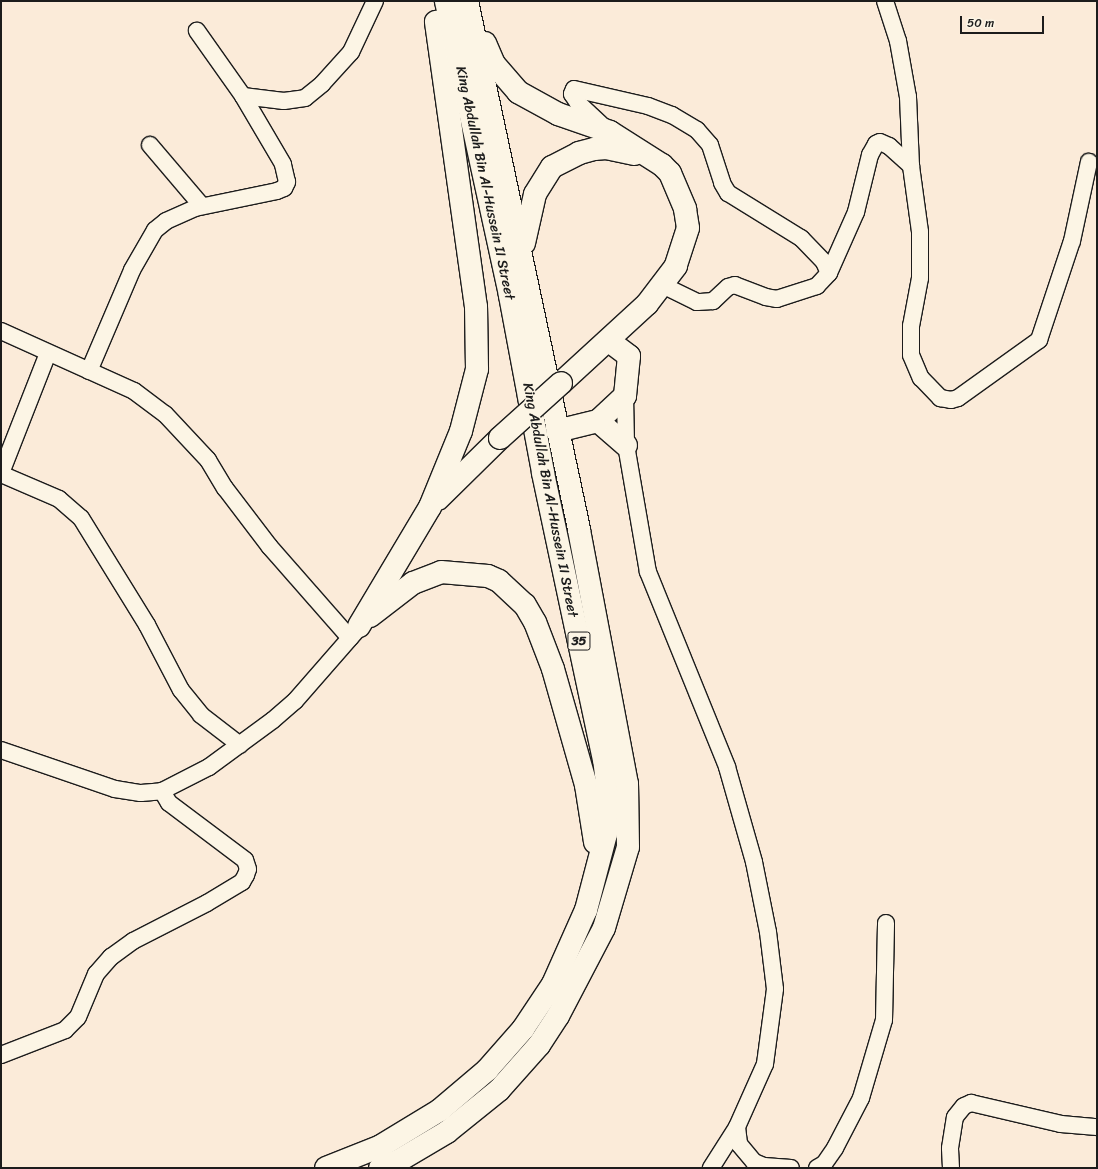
<!DOCTYPE html>
<style>
body{margin:0}
#map{position:relative;width:1098px;height:1169px;overflow:hidden;background:#fbebd9;font-family:Sriracha,sans-serif}
div>[style]{position:absolute}
.roads{filter:drop-shadow(1px 0 #1c1c1c) drop-shadow(-1px 0 #1c1c1c) drop-shadow(0 1px #1c1c1c) drop-shadow(0 -1px #1c1c1c)}
.minor>*{height:16px;margin:-8px;padding:0 8px;transform-origin:8px;border-radius:8px;background:#fcf5e5}
.highway>*{height:22px;margin:-11px;padding:0 11px;transform-origin:11px;border-radius:11px;background:#fcf5e5}
.bridges{filter:drop-shadow(1px 0 #1c1c1c) drop-shadow(-1px 0 #1c1c1c) drop-shadow(0 1px #1c1c1c) drop-shadow(0 -1px #1c1c1c)}
.highway-bridge>*{height:22px;margin:-11px;padding:0 11px;transform-origin:11px;border-radius:11px;background:#fcf5e5}
span{translate:-50% -50%;white-space:nowrap;text-align:center;line-height:1.15;-webkit-text-stroke:3px #fcf5e5;paint-order:stroke}
.shield-label span{padding:1px 3px;background:#fcf5e5;border:1px solid;border-radius:3px;-webkit-text-stroke-width:0}
.shield-label{font-size:13px;color:#1c1c1c;font-weight:700}
.street-label{font-size:14px;color:#1c1c1c}
.frame{position:absolute;inset:0;border:2px solid #1c1c1c;pointer-events:none}
.scale{position:absolute;left:960px;top:16px;width:84px;height:18px;box-sizing:border-box;border:2px solid #1c1c1c;border-top:0;padding-left:5px;font-size:12px;line-height:14px;white-space:nowrap;color:#1c1c1c;-webkit-text-stroke:3px #fcf5e5;paint-order:stroke}
</style>
<div id="map">
<div class="roads">
<div class="minor">
<i style="left:885px;top:1px;width:42px;rotate:72deg"></i>
<i style="left:898px;top:41px;width:57px;rotate:79.9deg"></i>
<i style="left:908px;top:97px;width:69px;rotate:87.5deg"></i>
<i style="left:911px;top:166px;width:67px;rotate:82.2deg"></i>
<i style="left:920px;top:232px;width:46px;rotate:90deg"></i>
<i style="left:920px;top:278px;width:49px;rotate:100.6deg"></i>
<i style="left:911px;top:326px;width:29px;rotate:90deg"></i>
<i style="left:911px;top:355px;width:25px;rotate:67deg"></i>
<i style="left:921px;top:378px;width:28px;rotate:46deg"></i>
<i style="left:940px;top:398px;width:11px;rotate:10deg"></i>
<i style="left:951px;top:400px;width:7px;rotate:-16deg"></i>
<i style="left:958px;top:398px;width:100px;rotate:-35.6deg"></i>
<i style="left:1039px;top:340px;width:104px;rotate:-71.6deg"></i>
<i style="left:1072px;top:241px;width:81px;rotate:-77.9deg"></i>
<i style="left:243px;top:96px;width:41px;rotate:7deg"></i>
<i style="left:284px;top:101px;width:21px;rotate:-8deg"></i>
<i style="left:305px;top:98px;width:22px;rotate:-39deg"></i>
<i style="left:322px;top:84px;width:43px;rotate:-47.8deg"></i>
<i style="left:351px;top:52px;width:56px;rotate:-64.8deg"></i>
<i style="left:605px;top:128px;width:37px;rotate:-137deg"></i>
<i style="left:578px;top:103px;width:11px;rotate:-124deg"></i>
<i style="left:572px;top:94px;width:5px;rotate:-68deg"></i>
<i style="left:574px;top:89px;width:76px;rotate:12.9deg"></i>
<i style="left:648px;top:106px;width:26px;rotate:21deg"></i>
<i style="left:672px;top:115px;width:29px;rotate:31deg"></i>
<i style="left:697px;top:130px;width:20px;rotate:49deg"></i>
<i style="left:710px;top:145px;width:40px;rotate:72deg"></i>
<i style="left:722px;top:183px;width:12px;rotate:59deg"></i>
<i style="left:728px;top:193px;width:86px;rotate:31.7deg"></i>
<i style="left:801px;top:238px;width:33px;rotate:46deg"></i>
<i style="left:824px;top:262px;width:12px;rotate:66deg"></i>
<i style="left:829px;top:273px;width:18px;rotate:133deg"></i>
<i style="left:817px;top:286px;width:42px;rotate:162deg"></i>
<i style="left:777px;top:299px;width:11px;rotate:-170deg"></i>
<i style="left:766px;top:297px;width:33px;rotate:-159deg"></i>
<i style="left:735px;top:285px;width:7px;rotate:164deg"></i>
<i style="left:728px;top:287px;width:21px;rotate:137deg"></i>
<i style="left:713px;top:301px;width:16px;rotate:176deg"></i>
<i style="left:697px;top:302px;width:39px;rotate:-154deg"></i>
<i style="left:150px;top:145px;width:80px;rotate:49.6deg"></i>
<i style="left:829px;top:273px;width:67px;rotate:-66.1deg"></i>
<i style="left:856px;top:212px;width:59px;rotate:-76.2deg"></i>
<i style="left:870px;top:155px;width:13px;rotate:-61deg"></i>
<i style="left:876px;top:144px;width:4px;rotate:-27deg"></i>
<i style="left:880px;top:142px;width:10px;rotate:24deg"></i>
<i style="left:889px;top:146px;width:30px;rotate:42deg"></i>
<i style="left:1px;top:331px;width:146px;rotate:24.3deg"></i>
<i style="left:134px;top:391px;width:39px;rotate:37deg"></i>
<i style="left:165px;top:414px;width:63px;rotate:46.9deg"></i>
<i style="left:208px;top:460px;width:33px;rotate:59deg"></i>
<i style="left:225px;top:488px;width:74px;rotate:52.7deg"></i>
<i style="left:270px;top:547px;width:121px;rotate:48.7deg"></i>
<i style="left:89px;top:371px;width:110px;rotate:-66.9deg"></i>
<i style="left:132px;top:270px;width:46px;rotate:-60.1deg"></i>
<i style="left:155px;top:230px;width:14px;rotate:-39deg"></i>
<i style="left:166px;top:221px;width:32px;rotate:-24deg"></i>
<i style="left:195px;top:208px;width:84px;rotate:-11.7deg"></i>
<i style="left:277px;top:191px;width:8px;rotate:-23deg"></i>
<i style="left:284px;top:188px;width:7px;rotate:-63deg"></i>
<i style="left:287px;top:182px;width:18px;rotate:-103deg"></i>
<i style="left:283px;top:164px;width:79px;rotate:-120.5deg"></i>
<i style="left:243px;top:96px;width:80px;rotate:-125.3deg"></i>
<i style="left:625px;top:396px;width:49px;rotate:88.8deg"></i>
<i style="left:626px;top:445px;width:129px;rotate:80.2deg"></i>
<i style="left:648px;top:572px;width:210px;rotate:67.9deg"></i>
<i style="left:727px;top:767px;width:99px;rotate:74.1deg"></i>
<i style="left:754px;top:862px;width:71px;rotate:78.7deg"></i>
<i style="left:768px;top:932px;width:57px;rotate:83deg"></i>
<i style="left:775px;top:989px;width:76px;rotate:97.6deg"></i>
<i style="left:765px;top:1064px;width:69px;rotate:114deg"></i>
<i style="left:737px;top:1127px;width:49px;rotate:122.4deg"></i>
<i style="left:1px;top:473px;width:129px;rotate:-68.6deg"></i>
<i style="left:1px;top:474px;width:63px;rotate:23.3deg"></i>
<i style="left:59px;top:499px;width:29px;rotate:41deg"></i>
<i style="left:81px;top:518px;width:126px;rotate:58.3deg"></i>
<i style="left:147px;top:625px;width:73px;rotate:62.4deg"></i>
<i style="left:181px;top:690px;width:32px;rotate:51deg"></i>
<i style="left:201px;top:715px;width:49px;rotate:37.6deg"></i>
<i style="left:1px;top:750px;width:120px;rotate:18.9deg"></i>
<i style="left:115px;top:789px;width:26px;rotate:9deg"></i>
<i style="left:141px;top:793px;width:21px;rotate:-5deg"></i>
<i style="left:162px;top:791px;width:53px;rotate:-27.1deg"></i>
<i style="left:209px;top:767px;width:79px;rotate:-36.3deg"></i>
<i style="left:273px;top:720px;width:29px;rotate:-41deg"></i>
<i style="left:295px;top:701px;width:93px;rotate:-48.9deg"></i>
<i style="left:1px;top:1055px;width:69px;rotate:-21.3deg"></i>
<i style="left:65px;top:1030px;width:18px;rotate:-45deg"></i>
<i style="left:78px;top:1017px;width:47px;rotate:-67.3deg"></i>
<i style="left:96px;top:974px;width:23px;rotate:-49deg"></i>
<i style="left:111px;top:957px;width:27px;rotate:-36deg"></i>
<i style="left:133px;top:941px;width:83px;rotate:-27.2deg"></i>
<i style="left:207px;top:903px;width:41px;rotate:-31deg"></i>
<i style="left:242px;top:882px;width:8px;rotate:-60deg"></i>
<i style="left:246px;top:875px;width:6px;rotate:-72deg"></i>
<i style="left:248px;top:869px;width:9px;rotate:-108deg"></i>
<i style="left:245px;top:860px;width:95px;rotate:-143.1deg"></i>
<i style="left:169px;top:803px;width:14px;rotate:-120deg"></i>
<i style="left:737px;top:1127px;width:17px;rotate:83deg"></i>
<i style="left:739px;top:1144px;width:23px;rotate:50deg"></i>
<i style="left:754px;top:1162px;width:11px;rotate:22deg"></i>
<i style="left:764px;top:1166px;width:27px;rotate:4deg"></i>
<i style="left:817px;top:1168px;width:8px;rotate:-30deg"></i>
<i style="left:824px;top:1164px;width:19px;rotate:-55deg"></i>
<i style="left:835px;top:1148px;width:56px;rotate:-62.5deg"></i>
<i style="left:861px;top:1098px;width:81px;rotate:-73.6deg"></i>
<i style="left:884px;top:1020px;width:97px;rotate:-88.8deg"></i>
<i style="left:951px;top:1168px;width:20px;rotate:-93deg"></i>
<i style="left:950px;top:1148px;width:31px;rotate:-81deg"></i>
<i style="left:955px;top:1117px;width:14px;rotate:-51deg"></i>
<i style="left:964px;top:1106px;width:8px;rotate:-23deg"></i>
<i style="left:971px;top:1103px;width:92px;rotate:13.1deg"></i>
<i style="left:1061px;top:1124px;width:36px;rotate:5deg"></i>
</div>
<div class="highway">
<i style="left:485px;top:43px;width:23px;rotate:67deg"></i>
<i style="left:494px;top:64px;width:37px;rotate:49deg"></i>
<i style="left:518px;top:92px;width:46px;rotate:28.8deg"></i>
<i style="left:558px;top:114px;width:55px;rotate:19.1deg"></i>
<i style="left:610px;top:132px;width:62px;rotate:32.4deg"></i>
<i style="left:662px;top:165px;width:11px;rotate:45deg"></i>
<i style="left:670px;top:173px;width:39px;rotate:67deg"></i>
<i style="left:685px;top:209px;width:19px;rotate:81deg"></i>
<i style="left:688px;top:228px;width:40px;rotate:108deg"></i>
<i style="left:676px;top:266px;width:48px;rotate:127.3deg"></i>
<i style="left:647px;top:304px;width:117px;rotate:137.4deg"></i>
<i style="left:524px;top:243px;width:50px;rotate:-77.3deg"></i>
<i style="left:535px;top:194px;width:32px;rotate:-58deg"></i>
<i style="left:552px;top:167px;width:30px;rotate:-27deg"></i>
<i style="left:579px;top:153px;width:16px;rotate:-15deg"></i>
<i style="left:594px;top:149px;width:12px;rotate:-5deg"></i>
<i style="left:606px;top:148px;width:29px;rotate:12deg"></i>
<i style="left:598px;top:421px;width:37px;rotate:41deg"></i>
<i style="left:557px;top:431px;width:42px;rotate:-13.7deg"></i>
<i style="left:598px;top:421px;width:37px;rotate:-43deg"></i>
<i style="left:625px;top:396px;width:40px;rotate:-84.3deg"></i>
<i style="left:629px;top:356px;width:25px;rotate:-143deg"></i>
<i style="left:438px;top:499px;width:87px;rotate:-44.5deg"></i>
<i style="left:370px;top:616px;width:54px;rotate:-37.5deg"></i>
<i style="left:413px;top:583px;width:30px;rotate:-21deg"></i>
<i style="left:441px;top:572px;width:47px;rotate:4.9deg"></i>
<i style="left:488px;top:576px;width:12px;rotate:24deg"></i>
<i style="left:499px;top:581px;width:35px;rotate:43deg"></i>
<i style="left:525px;top:605px;width:20px;rotate:60deg"></i>
<i style="left:535px;top:622px;width:50px;rotate:69deg"></i>
<i style="left:553px;top:669px;width:121px;rotate:74.1deg"></i>
<i style="left:586px;top:785px;width:58px;rotate:81deg"></i>
<i style="left:359px;top:626px;width:139px;rotate:-59.2deg"></i>
<i style="left:430px;top:507px;width:82px;rotate:-67.8deg"></i>
<i style="left:461px;top:431px;width:64px;rotate:-75.5deg"></i>
<i style="left:477px;top:369px;width:62px;rotate:-90.9deg"></i>
<i style="left:476px;top:307px;width:288px;rotate:-98deg"></i>
<i style="left:326px;top:1168px;width:59px;rotate:-21.8deg"></i>
<i style="left:381px;top:1146px;width:69px;rotate:-31.4deg"></i>
<i style="left:440px;top:1110px;width:62px;rotate:-40.4deg"></i>
<i style="left:487px;top:1070px;width:55px;rotate:-48.7deg"></i>
<i style="left:523px;top:1029px;width:54px;rotate:-56.3deg"></i>
<i style="left:553px;top:984px;width:81px;rotate:-66deg"></i>
<i style="left:586px;top:910px;width:79px;rotate:-75.3deg"></i>
<i style="left:606px;top:834px;width:51px;rotate:-88.9deg"></i>
<i style="left:607px;top:783px;width:23px;rotate:-97deg"></i>
<i style="left:604px;top:760px;width:294px;rotate:-102deg"></i>
<i style="left:543px;top:472px;width:180px;rotate:-100.6deg"></i>
<i style="left:510px;top:295px;width:301px;rotate:-102.3deg"></i>
<i style="left:380px;top:1168px;width:19px;rotate:-21deg"></i>
<i style="left:398px;top:1161px;width:57px;rotate:-30.6deg"></i>
<i style="left:447px;top:1132px;width:67px;rotate:-38.9deg"></i>
<i style="left:499px;top:1090px;width:60px;rotate:-48.4deg"></i>
<i style="left:539px;top:1045px;width:35px;rotate:-57deg"></i>
<i style="left:558px;top:1016px;width:99px;rotate:-62.4deg"></i>
<i style="left:604px;top:928px;width:84px;rotate:-73.5deg"></i>
<i style="left:628px;top:847px;width:63px;rotate:-90.9deg"></i>
<i style="left:627px;top:784px;width:259px;rotate:-100.7deg"></i>
<i style="left:579px;top:529px;width:540px;rotate:-101.98deg"></i>
</div>
</div>
<div class="bridges">
<div class="highway-bridge">
<i style="left:500px;top:438px;width:82px;rotate:-42deg"></i>
</div>
</div>
<div class="shield-label">
<span style="left:579px;top:641px">35</span>
</div>
<div class="street-label">
<span style="left:485px;top:183px;rotate:78deg">King Abdullah Bin Al-Hussein II Street</span>
<span style="left:550px;top:500px;rotate:79deg">King Abdullah Bin Al-Hussein II Street</span>
</div>
<div class="frame"></div>
<div class="scale">50 m</div>
</div>
